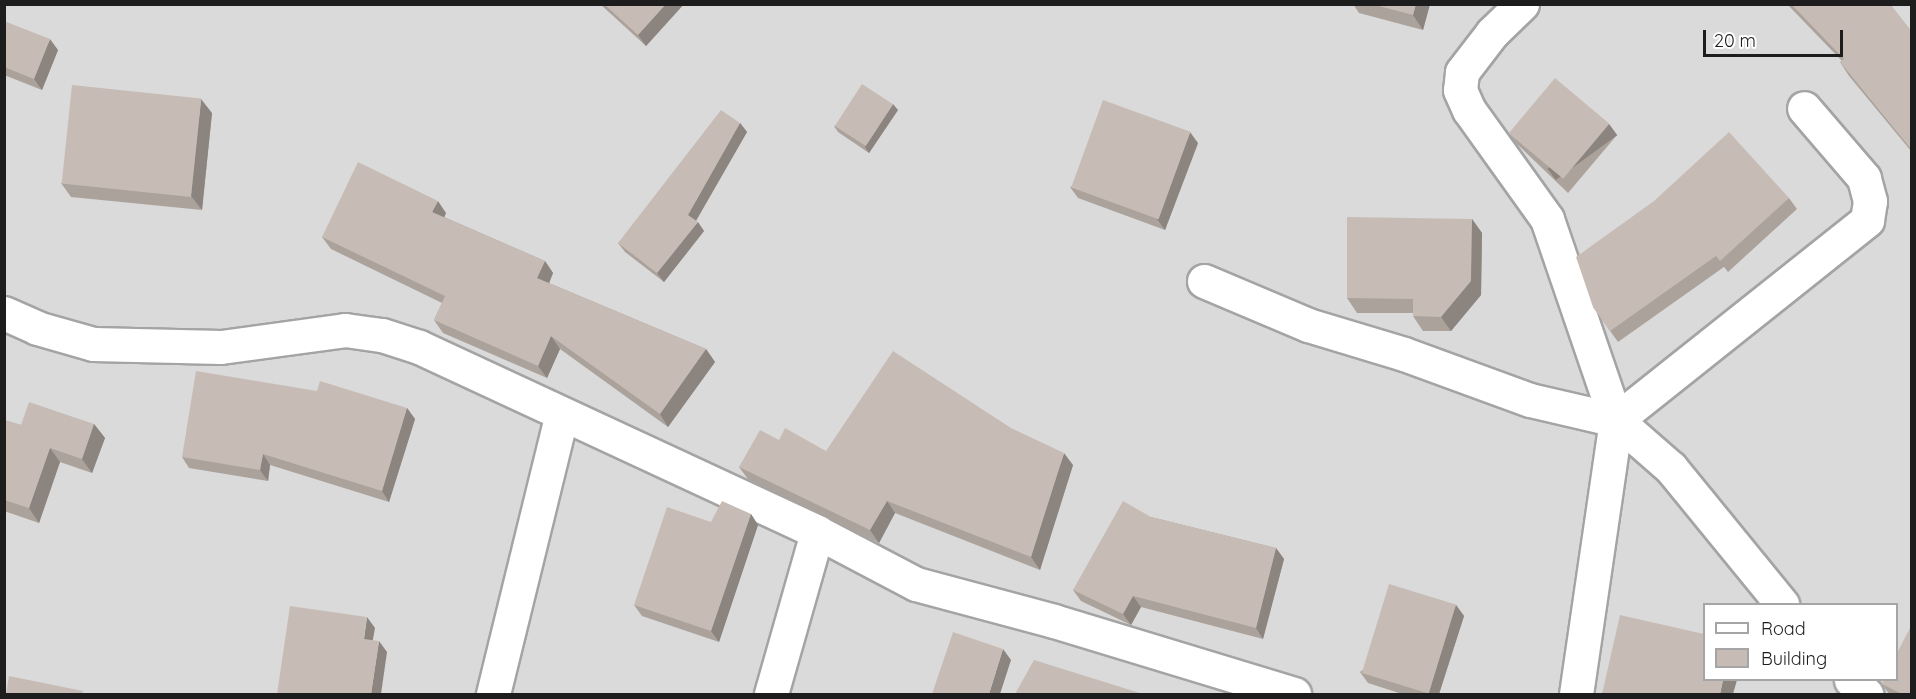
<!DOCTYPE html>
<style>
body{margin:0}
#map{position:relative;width:1916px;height:699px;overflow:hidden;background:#efeae2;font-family:Quicksand,sans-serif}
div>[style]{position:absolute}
.residential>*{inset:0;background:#dbdada}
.roads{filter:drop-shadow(2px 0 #a4a4a4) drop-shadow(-2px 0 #a4a4a4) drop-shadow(0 2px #a4a4a4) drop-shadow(0 -2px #a4a4a4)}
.minor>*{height:33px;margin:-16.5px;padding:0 16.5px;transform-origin:16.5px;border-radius:16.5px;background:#fff}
.wall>*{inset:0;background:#aba29c}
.shaded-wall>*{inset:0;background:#8b847f;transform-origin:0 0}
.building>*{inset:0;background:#c7bcb5;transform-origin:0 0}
span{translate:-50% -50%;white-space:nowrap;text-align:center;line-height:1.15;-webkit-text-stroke:6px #fff;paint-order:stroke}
.frame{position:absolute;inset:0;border:6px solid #1d1d1d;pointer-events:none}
.legend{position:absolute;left:1703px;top:603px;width:195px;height:78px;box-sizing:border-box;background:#fff;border:2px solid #a5a5a5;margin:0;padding:8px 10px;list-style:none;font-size:18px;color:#1d1d1d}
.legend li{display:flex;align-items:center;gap:12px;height:30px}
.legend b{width:30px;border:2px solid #a5a5a5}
.scale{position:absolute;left:1703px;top:30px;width:140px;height:27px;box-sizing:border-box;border:3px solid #1d1d1d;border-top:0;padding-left:8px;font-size:18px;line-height:21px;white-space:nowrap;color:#1d1d1d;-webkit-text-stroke:4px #fff;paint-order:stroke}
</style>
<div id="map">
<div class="residential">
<i style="clip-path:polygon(evenodd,4px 5px,1911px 5px,1911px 694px,5px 694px,4px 5px,1704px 604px,1896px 604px,1896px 680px,1704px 680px,1704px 604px)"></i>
</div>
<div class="roads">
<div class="minor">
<i style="left:1522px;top:4px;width:42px;rotate:136deg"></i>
<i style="left:1492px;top:33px;width:49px;rotate:127.6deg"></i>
<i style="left:1462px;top:72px;width:18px;rotate:96deg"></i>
<i style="left:1460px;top:90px;width:22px;rotate:66deg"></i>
<i style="left:1469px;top:110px;width:134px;rotate:54.4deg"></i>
<i style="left:1547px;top:219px;width:213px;rotate:71.1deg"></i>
<i style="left:1616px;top:420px;width:277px;rotate:98.3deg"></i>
<i style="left:1204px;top:281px;width:113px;rotate:22.9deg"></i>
<i style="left:1308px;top:325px;width:100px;rotate:16.8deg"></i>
<i style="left:1404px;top:354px;width:134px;rotate:20.1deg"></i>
<i style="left:1530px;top:400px;width:88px;rotate:13.1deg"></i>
<i style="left:1616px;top:420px;width:73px;rotate:41.1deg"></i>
<i style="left:1671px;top:468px;width:176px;rotate:50.8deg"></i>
<i style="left:4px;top:313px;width:36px;rotate:24deg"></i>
<i style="left:37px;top:328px;width:58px;rotate:15.9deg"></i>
<i style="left:93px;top:344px;width:128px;rotate:1.3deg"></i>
<i style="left:221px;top:347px;width:125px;rotate:-7.8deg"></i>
<i style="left:345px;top:330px;width:37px;rotate:8deg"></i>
<i style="left:382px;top:335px;width:39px;rotate:18deg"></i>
<i style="left:419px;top:347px;width:439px;rotate:24.9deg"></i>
<i style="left:817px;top:532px;width:112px;rotate:27.7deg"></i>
<i style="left:916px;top:584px;width:143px;rotate:15deg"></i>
<i style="left:1054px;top:621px;width:251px;rotate:16.9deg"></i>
<i style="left:1616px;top:420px;width:321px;rotate:-38.5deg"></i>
<i style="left:1867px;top:220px;width:19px;rotate:-81deg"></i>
<i style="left:1870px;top:201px;width:24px;rotate:-105deg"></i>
<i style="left:1864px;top:178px;width:92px;rotate:-130.6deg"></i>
<i style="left:1851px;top:680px;width:21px;rotate:43deg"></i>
<i style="left:493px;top:694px;width:288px;rotate:-76.2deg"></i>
<i style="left:771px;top:694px;width:168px;rotate:-74.1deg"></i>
</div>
</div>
<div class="wall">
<i style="clip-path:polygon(600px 4px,684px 4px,646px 46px)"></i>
<i style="clip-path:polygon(1353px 4px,1430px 4px,1423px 30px,1359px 13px)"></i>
<i style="clip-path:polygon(1787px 4px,1890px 4px,1911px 31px,1911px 151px,1849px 76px,1840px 62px,1842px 61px)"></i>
<i style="clip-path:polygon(4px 21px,58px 50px,42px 90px,4px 75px)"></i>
<i style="clip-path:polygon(898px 110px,869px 153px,838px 132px,834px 126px)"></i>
<i style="clip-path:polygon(212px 113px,202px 210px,71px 197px,61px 183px)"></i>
<i style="clip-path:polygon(740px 123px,747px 132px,696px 221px,704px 231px,664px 282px,625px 252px,618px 243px)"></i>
<i style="clip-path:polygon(1609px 124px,1617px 135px,1568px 193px,1517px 144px,1509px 133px)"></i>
<i style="clip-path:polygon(1198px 143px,1165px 230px,1078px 198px,1070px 187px)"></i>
<i style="clip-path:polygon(1789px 198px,1797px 209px,1728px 272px,1724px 267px,1618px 342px,1593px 307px)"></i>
<i style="clip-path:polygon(446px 213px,444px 217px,545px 261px,553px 273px,549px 283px,706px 349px,715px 362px,668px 427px,560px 349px,547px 378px,443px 333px,434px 320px,442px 303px,331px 249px,322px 237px)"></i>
<i style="clip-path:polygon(1472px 219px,1482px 233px,1481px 295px,1451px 331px,1423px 331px,1413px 316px,1413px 313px,1357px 313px,1347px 298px)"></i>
<i style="clip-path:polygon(407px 408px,415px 419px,389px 502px,270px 465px,268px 481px,189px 468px,182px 457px)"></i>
<i style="clip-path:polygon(4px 420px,21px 425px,94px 424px,105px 438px,92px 473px,60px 462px,39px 523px,4px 511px)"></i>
<i style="clip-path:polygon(779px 440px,826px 451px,1073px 465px,1040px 570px,895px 513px,879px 543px,748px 479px,739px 467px)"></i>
<i style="clip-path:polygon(751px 514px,758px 525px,719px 642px,642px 616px,634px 605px,711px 522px)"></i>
<i style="clip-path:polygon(1151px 517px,1276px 548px,1284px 559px,1263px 639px,1141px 607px,1131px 625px,1081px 601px,1073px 590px)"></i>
<i style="clip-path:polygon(1456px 605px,1464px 616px,1439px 694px,1402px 694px,1368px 683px,1360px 672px)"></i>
<i style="clip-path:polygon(1882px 684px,1911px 694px,1889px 694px)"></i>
</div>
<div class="shaded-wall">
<i style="clip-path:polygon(666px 4px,684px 4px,646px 46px,638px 35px)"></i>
<i style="clip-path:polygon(1416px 4px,1430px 4px,1423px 30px,1413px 15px)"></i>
<i style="clip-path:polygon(50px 39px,58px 50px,42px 90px,34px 79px)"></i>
<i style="clip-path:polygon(201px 99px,212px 113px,202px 210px,191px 196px)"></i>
<i style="clip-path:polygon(893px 104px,898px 110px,869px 153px,865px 147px)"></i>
<i style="clip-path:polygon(740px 123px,747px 132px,694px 224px,688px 215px)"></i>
<i style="left:1609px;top:124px;width:14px;height:76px;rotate:54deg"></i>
<i style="clip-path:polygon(1190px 132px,1198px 143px,1165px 230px,1157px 219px)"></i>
<i style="clip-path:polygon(438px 201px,446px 213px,441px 225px,432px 212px)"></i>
<i style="clip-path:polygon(1472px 219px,1482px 233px,1481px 295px,1451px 331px,1441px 317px)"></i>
<i style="clip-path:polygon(698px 222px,704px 231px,664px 282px,657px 273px)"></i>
<i style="clip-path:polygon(545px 261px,553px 273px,546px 291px,537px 278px)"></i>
<i style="clip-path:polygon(551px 336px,560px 349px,547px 378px,538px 366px)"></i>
<i style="clip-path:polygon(706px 349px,715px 362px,668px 427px,660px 414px)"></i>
<i style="clip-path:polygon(407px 408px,415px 419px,389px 502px,382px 491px)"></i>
<i style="clip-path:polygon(94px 424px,105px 438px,92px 473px,82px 459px)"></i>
<i style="clip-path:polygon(50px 448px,60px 462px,39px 523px,29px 508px)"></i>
<i style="clip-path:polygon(1064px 453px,1073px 465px,1040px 570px,1031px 557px)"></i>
<i style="clip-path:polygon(263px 454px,270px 465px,268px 481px,260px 470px)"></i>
<i style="clip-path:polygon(887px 501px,895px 513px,879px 543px,870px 530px)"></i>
<i style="clip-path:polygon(751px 514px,758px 525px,719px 642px,711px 631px)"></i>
<i style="clip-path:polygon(1276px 548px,1284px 559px,1263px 639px,1256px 628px)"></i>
<i style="clip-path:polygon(1133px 596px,1141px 607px,1131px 625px,1123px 614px)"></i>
<i style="clip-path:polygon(1456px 605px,1464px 616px,1439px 694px,1428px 694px)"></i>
<i style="clip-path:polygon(367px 617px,375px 628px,371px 650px,364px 639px)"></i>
<i style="clip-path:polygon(379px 641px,387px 652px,381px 694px,371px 694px)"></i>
<i style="clip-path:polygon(1003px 649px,1011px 660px,1000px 694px,989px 694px)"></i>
<i style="clip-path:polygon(1723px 680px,1737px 680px,1733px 694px,1720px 694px)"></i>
</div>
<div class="building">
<i style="clip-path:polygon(604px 4px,666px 4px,638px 35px)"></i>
<i style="clip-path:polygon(1371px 4px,1416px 4px,1413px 15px)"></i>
<i style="clip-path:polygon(1791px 4px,1890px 4px,1911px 31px,1911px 149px,1840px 62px,1844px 59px)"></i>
<i style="clip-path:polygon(4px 21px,50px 39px,34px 79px,4px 67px)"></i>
<i style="left:1555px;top:78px;width:71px;height:72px;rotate:40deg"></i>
<i style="left:862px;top:84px;width:37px;height:50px;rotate:33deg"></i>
<i style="left:72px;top:85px;width:130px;height:99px;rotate:6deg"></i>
<i style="left:1103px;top:100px;width:93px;height:93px;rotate:20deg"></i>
<i style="clip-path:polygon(721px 110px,740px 123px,688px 215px,698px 222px,657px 273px,618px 243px)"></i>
<i style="clip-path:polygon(1729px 132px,1789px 198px,1720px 261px,1716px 256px,1610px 331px,1593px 307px,1576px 257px,1654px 201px)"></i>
<i style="clip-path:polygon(358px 162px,438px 201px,432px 212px,545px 261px,537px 278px,706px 349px,660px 414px,551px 336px,538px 366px,434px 320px,445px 296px,322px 237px)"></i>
<i style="clip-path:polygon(1347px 217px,1472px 219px,1471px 281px,1441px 317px,1413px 316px,1413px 299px,1347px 298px)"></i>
<i style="clip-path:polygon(893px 351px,1011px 428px,1064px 453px,1031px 557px,887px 501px,870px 530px,739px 467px,760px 430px,779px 440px,785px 428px,826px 451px)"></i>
<i style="clip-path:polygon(196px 371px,317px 391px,320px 381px,407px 408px,382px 491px,263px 454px,260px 470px,182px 457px)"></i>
<i style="clip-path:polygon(29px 402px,94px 424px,82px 459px,50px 448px,29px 508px,4px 500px,4px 420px,21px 425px)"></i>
<i style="clip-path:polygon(722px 501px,751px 514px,711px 631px,634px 605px,667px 507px,711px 522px)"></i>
<i style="clip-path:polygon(1123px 501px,1151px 517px,1276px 548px,1256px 628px,1133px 596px,1123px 614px,1073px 590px)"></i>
<i style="left:1389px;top:584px;width:70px;height:93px;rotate:17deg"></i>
<i style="clip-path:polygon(290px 606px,367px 617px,364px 639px,379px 641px,371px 694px,277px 694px)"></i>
<i style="clip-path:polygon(1620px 615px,1704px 634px,1704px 680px,1723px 680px,1720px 694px,1602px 694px)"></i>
<i style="clip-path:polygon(1911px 626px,1911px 694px,1902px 694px,1882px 684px,1884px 680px,1896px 680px,1896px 655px)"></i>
<i style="clip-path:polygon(953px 632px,1003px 649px,989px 694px,932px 694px)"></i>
<i style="clip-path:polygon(1034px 660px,1143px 694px,1015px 694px)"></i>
<i style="clip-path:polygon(9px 676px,83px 691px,82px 694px,6px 694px)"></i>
</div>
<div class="frame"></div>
<ul class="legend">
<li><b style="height:8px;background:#fff"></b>Road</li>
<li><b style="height:16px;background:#c7bcb5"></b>Building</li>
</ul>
<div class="scale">20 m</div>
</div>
